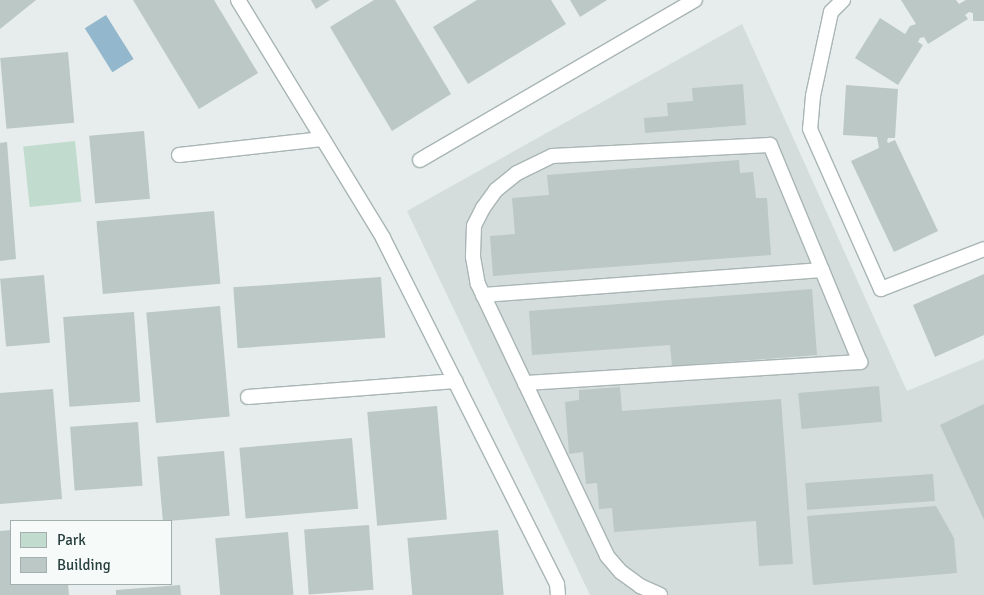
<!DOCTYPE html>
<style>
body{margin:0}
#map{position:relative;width:984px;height:595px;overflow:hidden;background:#e6edec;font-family:Signika,sans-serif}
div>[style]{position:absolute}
.built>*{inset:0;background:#d4dddb}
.green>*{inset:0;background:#c1dcce;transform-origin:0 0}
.water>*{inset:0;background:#93b7cd;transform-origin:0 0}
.building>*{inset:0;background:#bbc8c5;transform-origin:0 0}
.roads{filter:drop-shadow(1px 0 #a9b5b4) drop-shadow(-1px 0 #a9b5b4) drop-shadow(0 1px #a9b5b4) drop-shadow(0 -1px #a9b5b4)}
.lane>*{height:14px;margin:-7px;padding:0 7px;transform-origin:7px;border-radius:7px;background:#fff}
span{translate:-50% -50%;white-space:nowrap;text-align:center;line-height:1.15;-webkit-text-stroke:4px #f6faf9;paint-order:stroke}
.legend{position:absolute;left:10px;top:520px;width:162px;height:65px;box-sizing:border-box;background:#f6faf9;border:1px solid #a3afae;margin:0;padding:6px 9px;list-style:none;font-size:15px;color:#263e3d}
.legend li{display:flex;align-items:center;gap:10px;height:25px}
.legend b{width:25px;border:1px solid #a3afae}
</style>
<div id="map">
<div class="built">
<i style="clip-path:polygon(742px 24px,907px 391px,984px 359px,984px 595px,590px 595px,407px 211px)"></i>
</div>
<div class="green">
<i style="left:75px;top:141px;width:61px;height:52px;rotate:84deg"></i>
</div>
<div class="water">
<i style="left:106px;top:15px;width:52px;height:25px;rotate:58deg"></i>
</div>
<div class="building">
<i style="clip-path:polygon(0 0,36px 0,0 29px)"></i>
<i style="clip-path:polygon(133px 0,214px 0,258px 73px,199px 109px)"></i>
<i style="clip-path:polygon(311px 0,330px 0,316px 9px)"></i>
<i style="clip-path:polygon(374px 0,395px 0,451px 94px,392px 131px,330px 27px)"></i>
<i style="clip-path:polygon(477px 0,551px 0,566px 24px,468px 84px,433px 27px)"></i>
<i style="clip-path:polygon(570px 0,607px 0,580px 17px)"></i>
<i style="clip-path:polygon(901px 0,956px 0,959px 4px,966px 0,984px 0,984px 21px,973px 21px,973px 13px,969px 12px,965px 15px,968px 19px,928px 44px,924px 37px,920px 38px,918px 42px,923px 45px,898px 85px,855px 58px,880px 18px,905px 34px,910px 26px,916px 24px)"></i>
<i style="left:68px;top:52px;width:71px;height:68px;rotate:85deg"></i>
<i style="clip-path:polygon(743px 84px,746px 125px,645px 133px,644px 118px,668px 116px,667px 103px,693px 101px,692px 88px)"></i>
<i style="clip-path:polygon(846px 85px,898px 89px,895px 138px,888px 138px,887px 141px,888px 143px,895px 140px,938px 231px,894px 252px,851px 161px,879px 148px,877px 137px,843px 135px)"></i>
<i style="left:144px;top:131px;width:68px;height:55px;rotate:85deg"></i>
<i style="clip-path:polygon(7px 142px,16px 259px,0 261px,0 143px)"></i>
<i style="clip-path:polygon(739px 160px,740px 173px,753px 172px,756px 198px,767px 198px,771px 255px,493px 276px,490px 236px,515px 234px,512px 198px,549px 195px,547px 175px)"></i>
<i style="left:214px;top:211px;width:73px;height:118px;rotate:85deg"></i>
<i style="clip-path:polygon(984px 274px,984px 335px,935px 357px,913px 305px)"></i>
<i style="left:44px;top:275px;width:68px;height:44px;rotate:85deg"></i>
<i style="left:381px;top:277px;width:61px;height:148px;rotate:86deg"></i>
<i style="clip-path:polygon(812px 289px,817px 355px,672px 366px,670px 345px,532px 355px,529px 311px)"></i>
<i style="left:220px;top:306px;width:111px;height:74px;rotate:85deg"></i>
<i style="left:134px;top:312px;width:90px;height:71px;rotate:86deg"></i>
<i style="left:879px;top:386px;width:36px;height:81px;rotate:85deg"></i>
<i style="clip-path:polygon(620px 387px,622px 411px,781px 399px,793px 564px,759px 566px,756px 521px,614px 532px,612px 508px,599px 509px,597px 483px,586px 484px,583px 452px,569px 454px,565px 402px,579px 400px,579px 390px)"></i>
<i style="clip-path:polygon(53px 389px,62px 499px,0 504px,0 393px)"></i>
<i style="clip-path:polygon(984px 404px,984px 520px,940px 425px)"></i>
<i style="left:437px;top:406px;width:114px;height:70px;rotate:85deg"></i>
<i style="left:138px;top:422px;width:64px;height:68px;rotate:86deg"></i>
<i style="left:352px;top:438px;width:71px;height:113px;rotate:85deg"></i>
<i style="left:224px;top:451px;width:65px;height:67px;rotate:85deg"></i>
<i style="left:933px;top:474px;width:27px;height:128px;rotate:86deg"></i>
<i style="clip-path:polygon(936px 506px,954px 538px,957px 573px,813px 585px,807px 516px)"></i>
<i style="left:369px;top:525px;width:65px;height:65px;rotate:86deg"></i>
<i style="clip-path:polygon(11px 530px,11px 584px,68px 584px,69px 595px,0 595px,0 531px)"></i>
<i style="left:498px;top:530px;width:65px;height:91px;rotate:85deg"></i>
<i style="left:288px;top:532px;width:63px;height:73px;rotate:85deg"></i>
<i style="clip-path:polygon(180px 585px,181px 595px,116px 595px,116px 590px)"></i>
</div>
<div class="roads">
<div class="lane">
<i style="left:238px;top:0;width:279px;rotate:58.6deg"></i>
<i style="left:383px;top:238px;width:387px;rotate:63.3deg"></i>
<i style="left:557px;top:584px;width:11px;rotate:85deg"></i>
<i style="left:843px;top:0;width:17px;rotate:135deg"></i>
<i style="left:831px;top:12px;width:86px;rotate:102.1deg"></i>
<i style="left:813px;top:96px;width:33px;rotate:95deg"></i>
<i style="left:810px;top:129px;width:175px;rotate:66.1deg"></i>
<i style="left:881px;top:289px;width:110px;rotate:-21.2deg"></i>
<i style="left:179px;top:155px;width:144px;rotate:-6.4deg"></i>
<i style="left:420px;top:160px;width:318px;rotate:-30.2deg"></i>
<i style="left:483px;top:295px;width:340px;rotate:-4.2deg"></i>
<i style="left:525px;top:383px;width:336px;rotate:-3.6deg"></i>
<i style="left:860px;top:362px;width:235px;rotate:-112.5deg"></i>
<i style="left:770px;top:145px;width:218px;rotate:177.1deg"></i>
<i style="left:552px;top:156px;width:39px;rotate:154deg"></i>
<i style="left:517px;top:173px;width:27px;rotate:141deg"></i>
<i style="left:496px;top:190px;width:22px;rotate:126deg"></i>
<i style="left:483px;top:208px;width:20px;rotate:117deg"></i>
<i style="left:474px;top:226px;width:31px;rotate:92deg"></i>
<i style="left:473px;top:257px;width:27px;rotate:80deg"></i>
<i style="left:478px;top:284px;width:110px;rotate:64.6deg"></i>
<i style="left:525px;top:383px;width:191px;rotate:64.6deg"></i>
<i style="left:607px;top:556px;width:21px;rotate:49deg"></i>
<i style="left:621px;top:572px;width:24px;rotate:36deg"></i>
<i style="left:640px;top:586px;width:22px;rotate:24deg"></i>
<i style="left:248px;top:397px;width:208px;rotate:-4.4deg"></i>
</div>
</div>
<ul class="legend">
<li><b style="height:14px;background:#c1dcce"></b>Park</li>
<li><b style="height:14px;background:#bbc8c5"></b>Building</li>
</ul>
</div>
